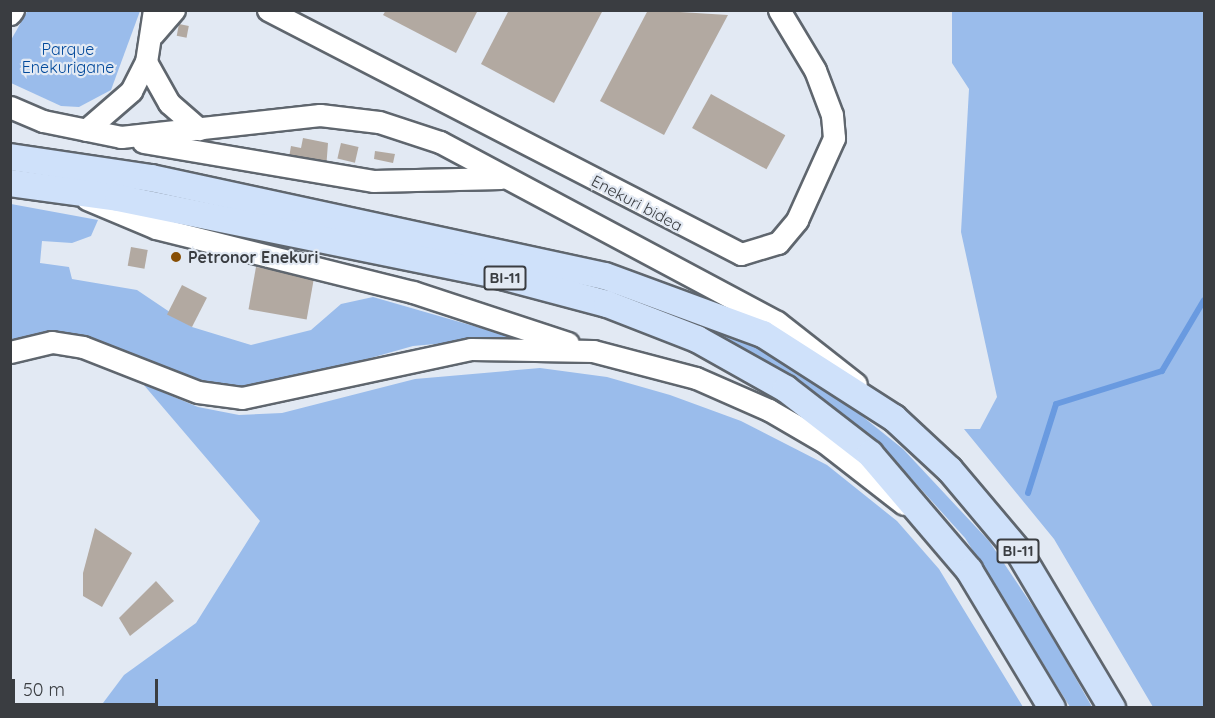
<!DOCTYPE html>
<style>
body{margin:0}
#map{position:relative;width:1215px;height:718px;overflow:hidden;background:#e2e9f3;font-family:Quicksand,sans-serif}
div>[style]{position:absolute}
.green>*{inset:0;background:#9abceb}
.stream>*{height:6px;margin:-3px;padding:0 3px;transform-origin:3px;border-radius:3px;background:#699ae0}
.building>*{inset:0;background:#b2a9a1;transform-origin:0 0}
.roads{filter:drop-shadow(2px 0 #5f666e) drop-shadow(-2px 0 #5f666e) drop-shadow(0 2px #5f666e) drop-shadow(0 -2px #5f666e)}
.minor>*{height:21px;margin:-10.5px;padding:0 10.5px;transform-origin:10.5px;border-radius:10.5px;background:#fff}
.major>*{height:26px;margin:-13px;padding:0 13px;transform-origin:13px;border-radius:13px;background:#cfe1fa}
.dots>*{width:16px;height:16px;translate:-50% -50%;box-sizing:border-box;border:3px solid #e2e9f3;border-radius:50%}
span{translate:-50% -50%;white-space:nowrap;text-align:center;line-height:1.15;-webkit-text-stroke:4.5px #e2e9f3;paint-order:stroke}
.shield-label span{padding:2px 4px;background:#e2e9f3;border:2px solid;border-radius:4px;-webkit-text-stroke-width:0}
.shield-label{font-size:15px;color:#3a3d41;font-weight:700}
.park-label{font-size:16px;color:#02499b}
.street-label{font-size:16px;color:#3a3d41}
.poi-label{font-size:16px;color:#3a3d41;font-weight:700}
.left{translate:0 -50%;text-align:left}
.frame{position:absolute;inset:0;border:12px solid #3a3d41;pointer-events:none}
.scale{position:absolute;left:12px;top:679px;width:146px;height:27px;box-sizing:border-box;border:3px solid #3a3d41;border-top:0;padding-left:8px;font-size:18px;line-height:21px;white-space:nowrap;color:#3a3d41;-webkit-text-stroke:4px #e2e9f3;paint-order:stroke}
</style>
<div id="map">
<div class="green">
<i style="clip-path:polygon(28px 10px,140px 11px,111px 90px,79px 107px,61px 106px,11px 83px,11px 40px)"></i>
<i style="clip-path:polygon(952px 11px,1204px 11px,1204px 707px,1153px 707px,1054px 539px,964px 429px,980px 429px,997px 397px,961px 232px,969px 89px,952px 63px)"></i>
<i style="clip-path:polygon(11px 204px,98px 220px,91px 236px,72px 243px,42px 241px,40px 263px,69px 267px,72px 279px,137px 290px,192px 327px,251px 345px,311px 330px,341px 304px,373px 297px,512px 337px,413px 346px,275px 385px,245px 388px,208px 385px,72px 333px,11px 339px)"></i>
<i style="clip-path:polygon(708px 329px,757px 348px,842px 400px,903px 449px,989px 541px,1048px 629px,1092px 707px,1070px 707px,965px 538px,911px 478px,838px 410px)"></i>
<i style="clip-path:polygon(540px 368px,607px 377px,670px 395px,741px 421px,827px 465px,897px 521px,939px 569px,1023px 707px,100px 707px,124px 675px,196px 623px,260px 521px,143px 384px,198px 407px,239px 415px,282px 413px,415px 379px)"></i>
</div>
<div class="stream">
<i style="left:1028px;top:493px;width:93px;rotate:-72.5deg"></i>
<i style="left:1056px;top:404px;width:111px;rotate:-17.3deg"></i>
<i style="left:1162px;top:371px;width:82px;rotate:-59.4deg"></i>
</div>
<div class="building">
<i style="clip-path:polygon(386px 10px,478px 10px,456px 53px,383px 15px)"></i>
<i style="clip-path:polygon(509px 10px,603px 10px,554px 103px,481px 64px)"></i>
<i style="clip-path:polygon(648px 10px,728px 15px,664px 135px,600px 101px)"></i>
<i style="left:179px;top:24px;width:10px;height:12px;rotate:11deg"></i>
<i style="left:711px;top:94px;width:85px;height:39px;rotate:29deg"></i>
<i style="clip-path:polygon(303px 138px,328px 143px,325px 183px,286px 175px,291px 146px,301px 148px)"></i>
<i style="left:341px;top:143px;width:18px;height:16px;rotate:13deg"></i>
<i style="clip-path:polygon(375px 151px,395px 154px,393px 163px,374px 159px)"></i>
<i style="left:131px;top:247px;width:17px;height:19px;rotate:10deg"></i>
<i style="left:256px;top:267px;width:59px;height:43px;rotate:10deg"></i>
<i style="left:182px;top:285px;width:28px;height:33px;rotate:27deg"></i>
<i style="clip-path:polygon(95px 528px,132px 553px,102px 607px,83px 596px,83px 573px)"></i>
<i style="clip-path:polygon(156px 581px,174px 601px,130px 636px,119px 618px)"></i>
</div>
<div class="roads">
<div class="minor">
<i style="left:268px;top:10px;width:532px;rotate:27.29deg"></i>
<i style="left:741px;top:254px;width:39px;rotate:-17deg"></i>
<i style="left:778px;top:243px;width:30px;rotate:-50deg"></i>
<i style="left:797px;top:220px;width:90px;rotate:-65.7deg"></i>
<i style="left:834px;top:138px;width:23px;rotate:-95deg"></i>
<i style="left:832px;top:115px;width:48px;rotate:-110.7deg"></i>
<i style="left:815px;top:70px;width:70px;rotate:-121deg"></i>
<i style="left:10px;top:14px;width:5px;rotate:-53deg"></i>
<i style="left:153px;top:34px;width:32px;rotate:-49deg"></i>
<i style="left:146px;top:62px;width:47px;rotate:60.7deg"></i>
<i style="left:169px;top:103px;width:40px;rotate:41deg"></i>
<i style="left:10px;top:107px;width:36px;rotate:23deg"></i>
<i style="left:43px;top:121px;width:80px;rotate:11.6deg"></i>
<i style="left:121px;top:137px;width:200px;rotate:-6.3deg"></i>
<i style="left:320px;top:115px;width:59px;rotate:6.8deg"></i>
<i style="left:379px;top:122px;width:64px;rotate:18.2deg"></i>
<i style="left:440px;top:142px;width:382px;rotate:28.1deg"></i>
<i style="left:777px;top:322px;width:100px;rotate:38.1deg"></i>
<i style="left:86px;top:130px;width:60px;rotate:-40.9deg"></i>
<i style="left:131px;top:91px;width:33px;rotate:-63deg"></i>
<i style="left:146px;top:62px;width:53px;rotate:-81.3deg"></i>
<i style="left:143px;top:142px;width:233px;rotate:9.6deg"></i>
<i style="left:373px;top:181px;width:128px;rotate:-1.3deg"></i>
<i style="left:87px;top:199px;width:75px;rotate:22.8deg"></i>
<i style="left:156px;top:228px;width:265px;rotate:14deg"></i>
<i style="left:413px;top:292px;width:163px;rotate:18.2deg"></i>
<i style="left:10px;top:352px;width:43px;rotate:-13.4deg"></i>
<i style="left:52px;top:342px;width:31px;rotate:9deg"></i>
<i style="left:83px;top:347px;width:123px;rotate:21.4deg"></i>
<i style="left:198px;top:392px;width:44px;rotate:7.8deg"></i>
<i style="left:242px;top:398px;width:234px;rotate:-12.1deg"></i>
<i style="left:471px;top:349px;width:122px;rotate:0.9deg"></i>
<i style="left:593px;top:351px;width:106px;rotate:14.7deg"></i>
<i style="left:696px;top:378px;width:80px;rotate:23.7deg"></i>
<i style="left:769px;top:410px;width:64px;rotate:30.2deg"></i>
<i style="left:824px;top:442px;width:101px;rotate:37.8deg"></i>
</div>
<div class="major">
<i style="left:10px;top:157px;width:143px;rotate:8.5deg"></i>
<i style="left:151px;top:178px;width:464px;rotate:12.2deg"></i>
<i style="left:605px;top:276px;width:168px;rotate:20.2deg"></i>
<i style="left:763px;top:334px;width:156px;rotate:32.7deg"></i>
<i style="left:894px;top:418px;width:76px;rotate:42.9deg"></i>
<i style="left:950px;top:470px;width:107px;rotate:49.9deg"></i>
<i style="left:1019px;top:552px;width:182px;rotate:59.2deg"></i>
<i style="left:10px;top:183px;width:109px;rotate:7.9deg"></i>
<i style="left:118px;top:198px;width:395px;rotate:11.5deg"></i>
<i style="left:505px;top:277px;width:106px;rotate:14.8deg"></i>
<i style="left:607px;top:304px;width:97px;rotate:21.3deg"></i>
<i style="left:697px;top:339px;width:102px;rotate:29.3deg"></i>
<i style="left:786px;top:389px;width:106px;rotate:37.7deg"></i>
<i style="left:870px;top:454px;width:153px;rotate:49.5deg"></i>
<i style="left:969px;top:570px;width:161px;rotate:59deg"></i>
</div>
</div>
<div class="dots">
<i style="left:176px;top:257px;background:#874e04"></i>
</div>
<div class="shield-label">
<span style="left:505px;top:278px">BI-11</span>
<span style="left:1018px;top:551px">BI-11</span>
</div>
<div class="park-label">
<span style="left:68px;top:58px">Parque<br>Enekurigane</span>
</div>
<div class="street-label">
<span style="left:637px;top:203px;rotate:28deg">Enekuri bidea</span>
</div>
<div class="poi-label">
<span class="left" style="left:188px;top:257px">Petronor Enekuri</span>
</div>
<div class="frame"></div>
<div class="scale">50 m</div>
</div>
